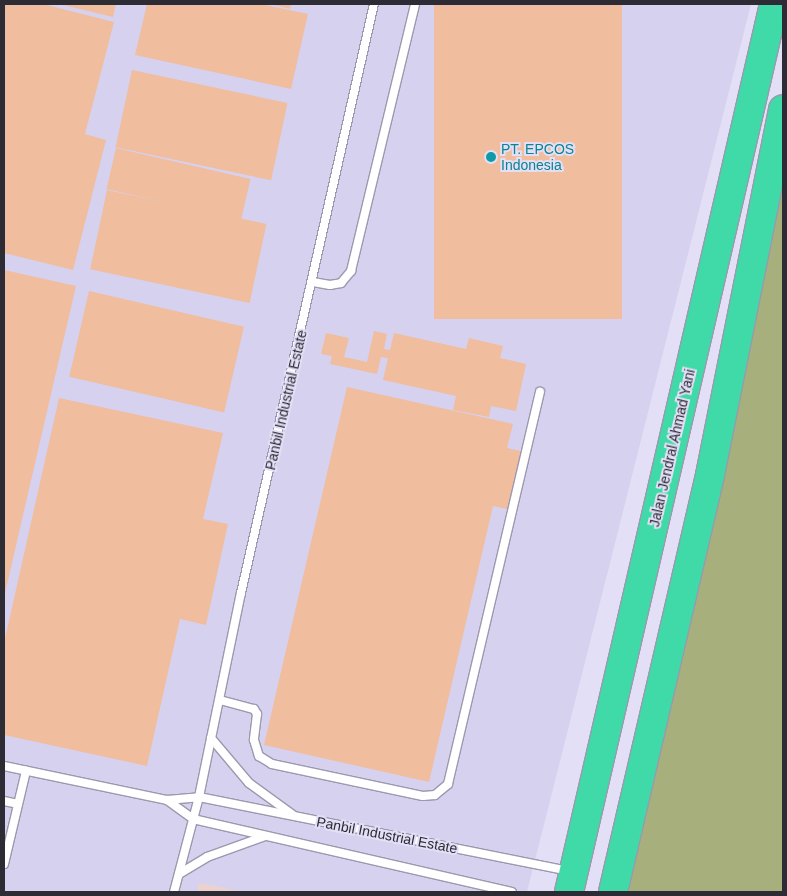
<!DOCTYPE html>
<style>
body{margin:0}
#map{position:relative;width:787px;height:896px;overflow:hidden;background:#e3dff6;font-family:Helvetica,sans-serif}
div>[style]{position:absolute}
.built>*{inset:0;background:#d6d1ef}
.medical>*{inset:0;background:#ecd2ce}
.forest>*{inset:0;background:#a7b07d}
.building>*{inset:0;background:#f0bd9f;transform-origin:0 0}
.roads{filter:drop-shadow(1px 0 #9c98ae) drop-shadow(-1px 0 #9c98ae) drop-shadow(0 1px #9c98ae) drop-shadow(0 -1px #9c98ae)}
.lane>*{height:8px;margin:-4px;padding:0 4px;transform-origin:4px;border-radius:4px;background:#fff}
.highway>*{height:28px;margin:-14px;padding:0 14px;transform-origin:14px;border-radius:14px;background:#3fdaa7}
.dots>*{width:14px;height:14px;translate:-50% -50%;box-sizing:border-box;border:2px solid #e3dff6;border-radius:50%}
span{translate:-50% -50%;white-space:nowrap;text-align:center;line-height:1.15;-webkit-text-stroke:4px #e3dff6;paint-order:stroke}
.culture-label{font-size:14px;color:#0d838f}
.left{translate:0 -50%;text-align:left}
.street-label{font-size:14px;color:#2d2c34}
.frame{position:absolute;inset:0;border:5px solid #2d2c34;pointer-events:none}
</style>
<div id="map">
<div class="built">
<i style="clip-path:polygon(4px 4px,751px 4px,527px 892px,4px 892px)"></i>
</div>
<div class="medical">
<i style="clip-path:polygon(199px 883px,244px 892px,197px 892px)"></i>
</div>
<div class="forest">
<i style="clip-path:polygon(783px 123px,783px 892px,613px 892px)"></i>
</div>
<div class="building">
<i style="clip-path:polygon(4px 4px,43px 4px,114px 22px,85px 134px,106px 140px,73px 270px,4px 253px)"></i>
<i style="clip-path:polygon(59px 4px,116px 4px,113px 17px)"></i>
<i style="clip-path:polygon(147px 4px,261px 4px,308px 14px,291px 89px,135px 55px)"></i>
<i style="clip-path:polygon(270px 4px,291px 4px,290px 9px)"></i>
<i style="left:434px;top:4px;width:188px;height:315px"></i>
<i style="left:132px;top:70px;width:159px;height:79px;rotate:12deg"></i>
<i style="left:116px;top:148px;width:138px;height:42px;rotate:13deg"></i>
<i style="left:107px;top:190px;width:163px;height:81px;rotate:12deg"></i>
<i style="clip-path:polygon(4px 270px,76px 286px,5px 593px,4px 593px)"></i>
<i style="left:89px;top:291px;width:159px;height:88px;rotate:13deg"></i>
<i style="clip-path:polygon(374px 331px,387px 334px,384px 349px,390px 350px,394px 333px,466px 349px,469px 338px,503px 346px,500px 358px,526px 364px,516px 411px,491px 406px,489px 417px,453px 410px,456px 396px,383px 380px,388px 358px,381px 357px,377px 374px,330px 364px,332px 356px,321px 354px,326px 333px,349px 338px,344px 357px,367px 362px)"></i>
<i style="clip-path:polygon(347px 387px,513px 424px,507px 448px,525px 452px,512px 510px,493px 506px,429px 782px,264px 745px)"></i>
<i style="clip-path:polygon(59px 398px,223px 433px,203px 519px,228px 524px,206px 625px,180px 619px,147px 766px,4px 735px,4px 643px)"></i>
</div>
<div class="roads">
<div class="lane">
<i style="left:313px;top:282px;width:17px;rotate:10deg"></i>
<i style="left:330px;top:285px;width:11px;rotate:-10deg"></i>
<i style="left:341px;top:283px;width:16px;rotate:-50deg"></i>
<i style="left:351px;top:271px;width:275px;rotate:-76.5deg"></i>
<i style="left:220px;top:700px;width:35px;rotate:15deg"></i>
<i style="left:254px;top:709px;width:6px;rotate:59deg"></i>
<i style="left:257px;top:714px;width:26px;rotate:97deg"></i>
<i style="left:254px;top:740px;width:17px;rotate:73deg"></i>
<i style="left:259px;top:756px;width:15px;rotate:32deg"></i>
<i style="left:272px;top:764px;width:154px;rotate:12deg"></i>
<i style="left:423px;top:796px;width:12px;rotate:-5deg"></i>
<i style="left:435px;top:795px;width:17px;rotate:-40deg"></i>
<i style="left:448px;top:784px;width:403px;rotate:-76.8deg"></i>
<i style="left:211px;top:738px;width:59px;rotate:49.8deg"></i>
<i style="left:249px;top:783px;width:54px;rotate:36deg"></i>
<i style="left:4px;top:766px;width:167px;rotate:11.8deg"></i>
<i style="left:167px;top:800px;width:32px;rotate:-5deg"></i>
<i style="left:199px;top:797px;width:378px;rotate:11.3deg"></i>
<i style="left:167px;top:800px;width:32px;rotate:36deg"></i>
<i style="left:193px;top:819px;width:327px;rotate:12.9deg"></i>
<i style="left:4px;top:801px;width:14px;rotate:12deg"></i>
<i style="left:4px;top:864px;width:96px;rotate:-76.7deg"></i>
<i style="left:179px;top:874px;width:33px;rotate:-31deg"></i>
<i style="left:207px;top:857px;width:62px;rotate:-19.9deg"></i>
<i style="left:174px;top:892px;width:98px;rotate:-75.3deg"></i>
<i style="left:199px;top:797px;width:208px;rotate:-78.4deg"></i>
<i style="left:241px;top:593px;width:604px;rotate:-77.28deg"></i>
</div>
<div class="highway">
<i style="left:569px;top:892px;width:911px;rotate:-77deg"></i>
<i style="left:613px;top:892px;width:428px;rotate:-76.9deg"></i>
<i style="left:710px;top:475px;width:373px;rotate:-78.7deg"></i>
</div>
</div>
<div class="dots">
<i style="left:491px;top:157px;background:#0f9aa8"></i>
</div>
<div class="culture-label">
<span class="left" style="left:501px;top:157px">PT. EPCOS<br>Indonesia</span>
</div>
<div class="street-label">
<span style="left:286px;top:400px;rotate:-77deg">Panbil Industrial Estate</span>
<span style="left:672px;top:448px;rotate:-77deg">Jalan Jendral Ahmad Yani</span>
<span style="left:387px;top:835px;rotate:11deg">Panbil Industrial Estate</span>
</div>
<div class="frame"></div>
</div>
